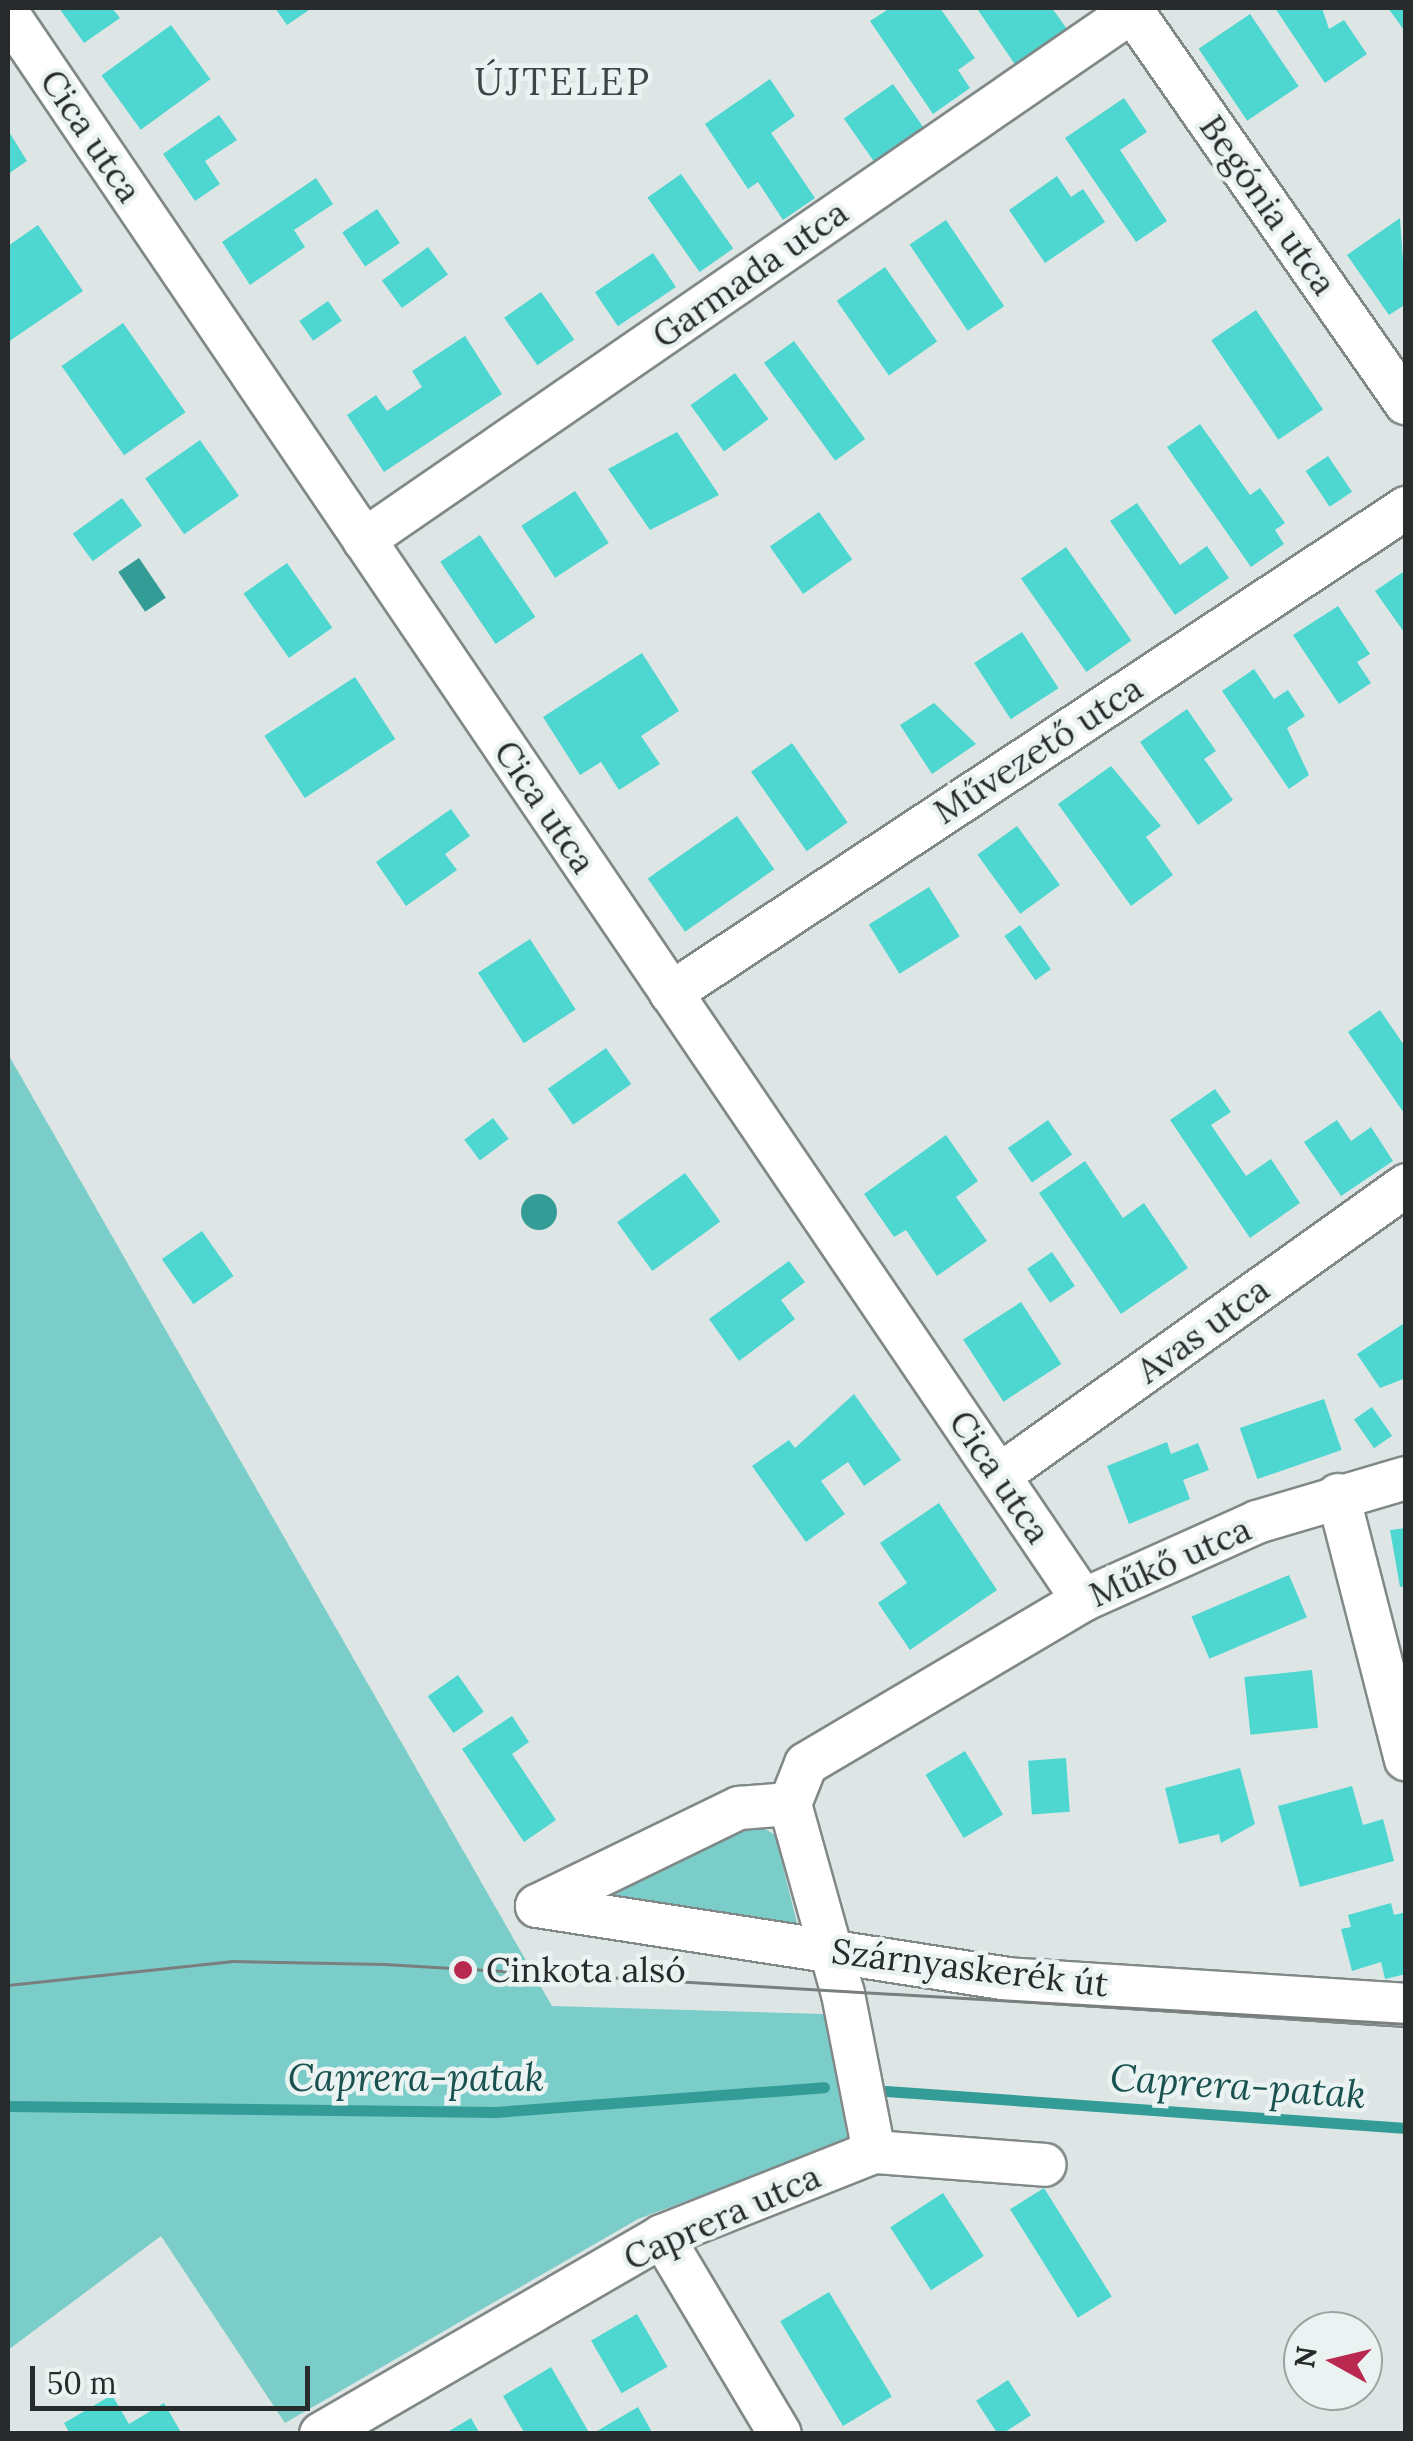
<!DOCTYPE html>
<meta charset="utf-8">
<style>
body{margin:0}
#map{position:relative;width:1413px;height:2441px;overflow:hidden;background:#dee6e5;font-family:Lora,serif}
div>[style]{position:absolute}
.green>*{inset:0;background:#7acdc8}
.water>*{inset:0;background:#349c97;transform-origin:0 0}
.round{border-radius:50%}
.stream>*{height:11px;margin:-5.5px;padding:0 5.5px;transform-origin:5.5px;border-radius:5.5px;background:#349c97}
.building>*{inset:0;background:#4ed6d0;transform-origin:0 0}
.roads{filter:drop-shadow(2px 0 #818888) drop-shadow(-2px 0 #818888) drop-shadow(0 2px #818888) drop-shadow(0 -2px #818888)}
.street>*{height:42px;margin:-21px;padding:0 21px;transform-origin:21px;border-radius:21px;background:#fff}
.tram>*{height:2.5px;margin:-1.25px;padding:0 1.25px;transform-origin:1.25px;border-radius:1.25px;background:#797e7e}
.dots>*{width:28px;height:28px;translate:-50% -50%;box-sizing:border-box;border:5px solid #ebf3f2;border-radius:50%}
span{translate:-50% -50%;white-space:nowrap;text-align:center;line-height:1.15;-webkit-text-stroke:9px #ebf3f2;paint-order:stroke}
.street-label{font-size:35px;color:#282b2b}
.poi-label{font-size:35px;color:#282b2b}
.left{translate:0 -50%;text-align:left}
.neighbourhood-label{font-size:38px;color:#3f4545;letter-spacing:2.5px}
.water-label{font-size:38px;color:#18514f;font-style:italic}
.frame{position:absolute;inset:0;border:10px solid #282b2b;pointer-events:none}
.north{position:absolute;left:1283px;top:2311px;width:100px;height:100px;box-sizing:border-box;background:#ebf3f2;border:2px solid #9da3a2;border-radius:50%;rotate:278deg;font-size:28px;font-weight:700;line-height:40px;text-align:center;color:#282b2b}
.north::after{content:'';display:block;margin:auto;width:35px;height:45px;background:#b8284f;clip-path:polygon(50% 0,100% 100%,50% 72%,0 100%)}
.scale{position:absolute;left:30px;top:2366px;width:280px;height:45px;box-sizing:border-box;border:5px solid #282b2b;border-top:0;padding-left:12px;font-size:30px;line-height:35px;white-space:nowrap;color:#282b2b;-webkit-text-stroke:8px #ebf3f2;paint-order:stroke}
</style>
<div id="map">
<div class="green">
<i style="clip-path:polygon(8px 1054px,552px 2006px,824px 2014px,848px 2141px,638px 2219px,285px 2423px,161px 2236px,8px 2350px)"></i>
<i style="clip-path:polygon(747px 1817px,775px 1835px,800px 1935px,600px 1903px)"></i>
</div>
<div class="water">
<i style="left:139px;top:558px;width:48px;height:25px;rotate:56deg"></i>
<i class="round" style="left:521px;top:1194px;width:36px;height:36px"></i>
</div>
<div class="stream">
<i style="left:886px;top:2091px;width:521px;rotate:4.07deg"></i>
<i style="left:8px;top:2106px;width:487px;rotate:0.7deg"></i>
<i style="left:495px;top:2112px;width:330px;rotate:-4.3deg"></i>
</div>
<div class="building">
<i style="clip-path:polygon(59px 8px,112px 8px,120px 18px,84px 43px)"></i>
<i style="clip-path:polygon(275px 8px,312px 8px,287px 25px)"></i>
<i style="clip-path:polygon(890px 8px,940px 8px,975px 58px,958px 70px,970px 88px,933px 114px,870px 21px)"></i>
<i style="clip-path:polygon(1017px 8px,1052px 8px,1072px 36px,1020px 72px,978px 10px)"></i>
<i style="clip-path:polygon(1275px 8px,1322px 8px,1329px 29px,1344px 20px,1367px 54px,1325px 83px)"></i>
<i style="clip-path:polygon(1388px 8px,1406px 8px,1406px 33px)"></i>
<i style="left:1250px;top:14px;width:87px;height:62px;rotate:56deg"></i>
<i style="left:171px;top:25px;width:67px;height:86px;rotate:54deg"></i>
<i style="clip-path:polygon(770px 79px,795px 116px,771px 133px,815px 198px,783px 220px,758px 182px,748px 189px,705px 124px)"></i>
<i style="left:893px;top:84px;width:55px;height:60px;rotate:55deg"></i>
<i style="clip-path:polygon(1124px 98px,1147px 132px,1120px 150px,1167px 221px,1136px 242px,1065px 138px)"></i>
<i style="clip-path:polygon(219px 115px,237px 140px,205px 161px,220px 184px,195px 201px,163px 154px)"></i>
<i style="clip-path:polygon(8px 130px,27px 161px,8px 174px)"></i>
<i style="left:681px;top:174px;width:91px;height:41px;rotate:55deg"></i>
<i style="clip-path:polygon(1057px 176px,1071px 197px,1083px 189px,1105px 222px,1045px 263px,1009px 210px)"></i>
<i style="clip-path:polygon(316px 178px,333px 204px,294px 230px,305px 247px,250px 285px,222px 242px)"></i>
<i style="left:377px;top:209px;width:41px;height:42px;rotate:56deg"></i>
<i style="clip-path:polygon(1400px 218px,1406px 304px,1389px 315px,1347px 255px)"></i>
<i style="left:946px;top:220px;width:104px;height:44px;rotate:56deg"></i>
<i style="clip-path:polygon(38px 225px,83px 291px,8px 342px,8px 246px)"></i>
<i style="left:428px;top:247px;width:34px;height:57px;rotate:54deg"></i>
<i style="left:653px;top:253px;width:41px;height:70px;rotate:56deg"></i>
<i style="left:885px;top:267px;width:91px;height:59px;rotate:55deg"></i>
<i style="left:541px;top:292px;width:58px;height:45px;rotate:55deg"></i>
<i style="left:328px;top:301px;width:24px;height:35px;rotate:55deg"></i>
<i style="left:1256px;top:310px;width:120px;height:54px;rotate:56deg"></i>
<i style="left:123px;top:323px;width:109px;height:75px;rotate:55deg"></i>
<i style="clip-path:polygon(465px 336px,502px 394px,384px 472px,347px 415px,376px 395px,387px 411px,422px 387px,412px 371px)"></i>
<i style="left:794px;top:341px;width:121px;height:37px;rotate:54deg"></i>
<i style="left:735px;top:373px;width:57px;height:55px;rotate:54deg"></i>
<i style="clip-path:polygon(1200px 424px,1250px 495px,1260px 488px,1285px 523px,1275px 530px,1284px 544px,1251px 567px,1167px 447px)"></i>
<i style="clip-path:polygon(677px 432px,719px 495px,650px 530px,608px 469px)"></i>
<i style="left:200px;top:440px;width:68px;height:67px;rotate:55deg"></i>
<i style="left:1328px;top:456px;width:43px;height:27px;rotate:56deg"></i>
<i style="left:575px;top:491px;width:62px;height:64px;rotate:57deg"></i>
<i style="left:122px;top:498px;width:34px;height:61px;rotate:54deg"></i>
<i style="clip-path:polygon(1137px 503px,1180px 565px,1207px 546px,1229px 578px,1175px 615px,1110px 521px)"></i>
<i style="left:819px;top:512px;width:58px;height:60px;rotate:55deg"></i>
<i style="left:480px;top:535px;width:99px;height:48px;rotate:56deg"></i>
<i style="left:1066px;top:547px;width:114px;height:55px;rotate:55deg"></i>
<i style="left:287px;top:563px;width:79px;height:53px;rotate:55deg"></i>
<i style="clip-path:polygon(1406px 570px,1406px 635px,1375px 591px)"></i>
<i style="clip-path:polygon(1338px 606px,1370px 654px,1357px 662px,1371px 683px,1339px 704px,1293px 635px)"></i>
<i style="left:1022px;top:632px;width:67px;height:57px;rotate:57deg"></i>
<i style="clip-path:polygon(642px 653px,679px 711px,641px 736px,660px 764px,619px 790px,601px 762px,580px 775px,543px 717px)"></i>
<i style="clip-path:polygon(1254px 669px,1274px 699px,1288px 690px,1305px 716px,1287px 728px,1309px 775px,1289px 789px,1222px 691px)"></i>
<i style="left:355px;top:677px;width:74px;height:108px;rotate:57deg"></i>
<i style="clip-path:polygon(934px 703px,976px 744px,932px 774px,900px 725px)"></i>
<i style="clip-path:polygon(1187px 709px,1216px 751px,1204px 759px,1233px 800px,1198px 825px,1140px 742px)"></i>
<i style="left:792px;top:743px;width:97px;height:50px;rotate:55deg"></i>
<i style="clip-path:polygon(1111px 766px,1161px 826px,1146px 837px,1173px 875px,1131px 906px,1058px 804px)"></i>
<i style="clip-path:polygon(451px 809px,470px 836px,445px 854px,457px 870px,406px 906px,376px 862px)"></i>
<i style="left:737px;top:816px;width:65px;height:109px;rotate:55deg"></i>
<i style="left:1017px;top:826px;width:73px;height:49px;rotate:54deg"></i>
<i style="left:929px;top:887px;width:58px;height:71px;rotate:58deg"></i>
<i style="left:1020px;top:925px;width:54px;height:19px;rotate:55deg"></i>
<i style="left:530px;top:939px;width:84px;height:62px;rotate:57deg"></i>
<i style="clip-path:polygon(1380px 1010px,1406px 1048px,1406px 1116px,1348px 1032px)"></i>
<i style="left:606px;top:1048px;width:44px;height:71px;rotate:55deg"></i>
<i style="clip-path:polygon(1215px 1089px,1231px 1112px,1211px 1125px,1246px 1176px,1271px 1159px,1300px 1203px,1250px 1238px,1170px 1120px)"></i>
<i style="left:493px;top:1118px;width:26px;height:36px;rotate:53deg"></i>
<i style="left:1048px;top:1120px;width:42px;height:49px;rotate:55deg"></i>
<i style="clip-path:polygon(1337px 1120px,1351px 1141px,1371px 1127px,1393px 1161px,1341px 1196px,1304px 1142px)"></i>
<i style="clip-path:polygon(946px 1135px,978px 1181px,956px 1197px,987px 1241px,937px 1276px,906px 1230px,894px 1237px,864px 1194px)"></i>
<i style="clip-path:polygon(1085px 1161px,1123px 1218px,1144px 1203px,1188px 1268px,1121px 1314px,1039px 1193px)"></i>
<i style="left:685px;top:1173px;width:60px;height:84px;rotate:54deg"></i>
<i style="left:202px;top:1231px;width:55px;height:49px;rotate:55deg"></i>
<i style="left:1052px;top:1252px;width:41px;height:30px;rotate:56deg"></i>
<i style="clip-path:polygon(789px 1261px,805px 1282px,781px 1300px,795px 1319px,739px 1361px,709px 1319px)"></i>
<i style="left:1021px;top:1302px;width:74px;height:69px;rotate:57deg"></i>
<i style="clip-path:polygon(1406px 1322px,1406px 1378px,1380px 1388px,1357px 1354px)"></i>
<i style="clip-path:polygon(854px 1394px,901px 1460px,864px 1486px,848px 1462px,821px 1481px,845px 1514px,806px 1542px,752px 1466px,789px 1440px,795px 1448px)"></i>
<i style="left:1324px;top:1399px;width:54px;height:89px;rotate:71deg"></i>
<i style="left:1372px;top:1407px;width:35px;height:22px;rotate:55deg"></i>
<i style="clip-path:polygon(1167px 1442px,1171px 1454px,1198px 1443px,1209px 1470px,1183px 1480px,1190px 1499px,1129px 1524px,1107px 1466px)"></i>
<i style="clip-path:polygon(939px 1503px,997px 1590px,910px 1650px,878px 1603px,907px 1583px,880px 1543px)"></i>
<i style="clip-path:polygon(1406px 1528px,1406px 1586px,1400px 1587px,1390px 1530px)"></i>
<i style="left:1289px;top:1575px;width:46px;height:106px;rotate:67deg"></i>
<i style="left:1312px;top:1670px;width:58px;height:68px;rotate:84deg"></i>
<i style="left:458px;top:1675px;width:45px;height:37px;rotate:55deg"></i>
<i style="clip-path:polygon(512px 1716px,529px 1742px,512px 1754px,556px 1820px,524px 1842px,462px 1749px)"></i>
<i style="left:965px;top:1751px;width:74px;height:46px;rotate:59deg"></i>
<i style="left:1066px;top:1758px;width:54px;height:38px;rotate:86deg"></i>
<i style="clip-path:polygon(1240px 1768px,1255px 1824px,1221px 1843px,1219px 1834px,1179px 1844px,1165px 1788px)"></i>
<i style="clip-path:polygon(1352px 1786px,1363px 1825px,1383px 1819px,1394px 1861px,1300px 1887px,1278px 1806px)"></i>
<i style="clip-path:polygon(1391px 1903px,1394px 1915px,1406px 1912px,1406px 1974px,1385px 1979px,1381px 1962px,1352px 1971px,1341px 1929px,1351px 1927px,1348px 1915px)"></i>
<i style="left:1044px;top:2188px;width:128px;height:40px;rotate:58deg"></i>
<i style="left:943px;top:2193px;width:75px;height:63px;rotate:57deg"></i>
<i style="left:829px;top:2292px;width:122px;height:57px;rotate:59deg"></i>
<i style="left:637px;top:2314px;width:61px;height:53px;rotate:60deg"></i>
<i style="clip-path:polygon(551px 2367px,590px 2434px,525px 2434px,503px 2396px)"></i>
<i style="left:1008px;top:2380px;width:42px;height:38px;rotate:57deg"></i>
<i style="clip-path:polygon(112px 2395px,129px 2424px,164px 2403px,182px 2434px,70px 2434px,64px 2423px)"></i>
<i style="clip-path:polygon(638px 2407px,653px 2434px,599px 2434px,597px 2431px)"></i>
<i style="clip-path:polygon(471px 2418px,480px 2434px,444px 2434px)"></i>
</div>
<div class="roads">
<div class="street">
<i style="left:1130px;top:8px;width:482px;rotate:55.1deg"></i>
<i style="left:8px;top:14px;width:1916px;rotate:55.87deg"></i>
<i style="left:364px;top:540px;width:938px;rotate:-34.54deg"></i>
<i style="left:671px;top:993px;width:881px;rotate:-33.42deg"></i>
<i style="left:1000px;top:1475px;width:499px;rotate:-35.5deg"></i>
<i style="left:1338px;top:1495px;width:273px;rotate:75.6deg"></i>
<i style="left:537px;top:1906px;width:475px;rotate:8.8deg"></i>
<i style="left:1006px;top:1979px;width:401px;rotate:3.7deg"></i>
<i style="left:537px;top:1906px;width:225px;rotate:-25.9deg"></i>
<i style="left:739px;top:1808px;width:51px;rotate:-4.5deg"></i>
<i style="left:874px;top:2152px;width:161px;rotate:-101.1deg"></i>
<i style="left:843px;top:1994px;width:197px;rotate:-105.6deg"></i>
<i style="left:790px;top:1804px;width:43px;rotate:-68.2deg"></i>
<i style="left:806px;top:1764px;width:322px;rotate:-30.6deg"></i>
<i style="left:1083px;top:1600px;width:191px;rotate:-24.1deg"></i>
<i style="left:1257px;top:1522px;width:155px;rotate:-16.5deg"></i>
<i style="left:662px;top:2236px;width:230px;rotate:59.2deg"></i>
<i style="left:321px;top:2434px;width:394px;rotate:-30.1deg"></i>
<i style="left:662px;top:2236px;width:228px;rotate:-21.6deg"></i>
<i style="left:874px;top:2152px;width:171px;rotate:4.3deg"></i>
</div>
</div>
<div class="tram">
<i style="left:8px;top:1985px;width:224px;rotate:-6.1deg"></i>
<i style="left:231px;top:1961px;width:153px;rotate:1.1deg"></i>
<i style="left:384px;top:1964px;width:1024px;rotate:3.36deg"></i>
</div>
<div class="dots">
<i style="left:463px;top:1970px;background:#b8284f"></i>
</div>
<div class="street-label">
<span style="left:91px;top:136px;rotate:56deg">Cica utca</span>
<span style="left:1268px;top:205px;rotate:55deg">Begónia utca</span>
<span style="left:750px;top:274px;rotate:-35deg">Garmada utca</span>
<span style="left:1038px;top:750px;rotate:-33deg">Művezető utca</span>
<span style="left:545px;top:807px;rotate:56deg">Cica utca</span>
<span style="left:1203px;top:1330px;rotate:-36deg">Avas utca</span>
<span style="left:1000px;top:1477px;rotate:56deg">Cica utca</span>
<span style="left:1170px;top:1562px;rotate:-24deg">Műkő utca</span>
<span style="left:970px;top:1968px;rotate:7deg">Szárnyaskerék út</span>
<span style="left:722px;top:2217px;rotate:-24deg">Caprera utca</span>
</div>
<div class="poi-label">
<span class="left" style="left:486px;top:1970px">Cinkota alsó</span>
</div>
<div class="neighbourhood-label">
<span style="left:563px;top:82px">ÚJTELEP</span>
</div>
<div class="water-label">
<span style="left:416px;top:2078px">Caprera-patak</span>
<span style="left:1238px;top:2086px;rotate:4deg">Caprera-patak</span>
</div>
<div class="frame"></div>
<div class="north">N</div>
<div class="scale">50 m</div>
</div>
